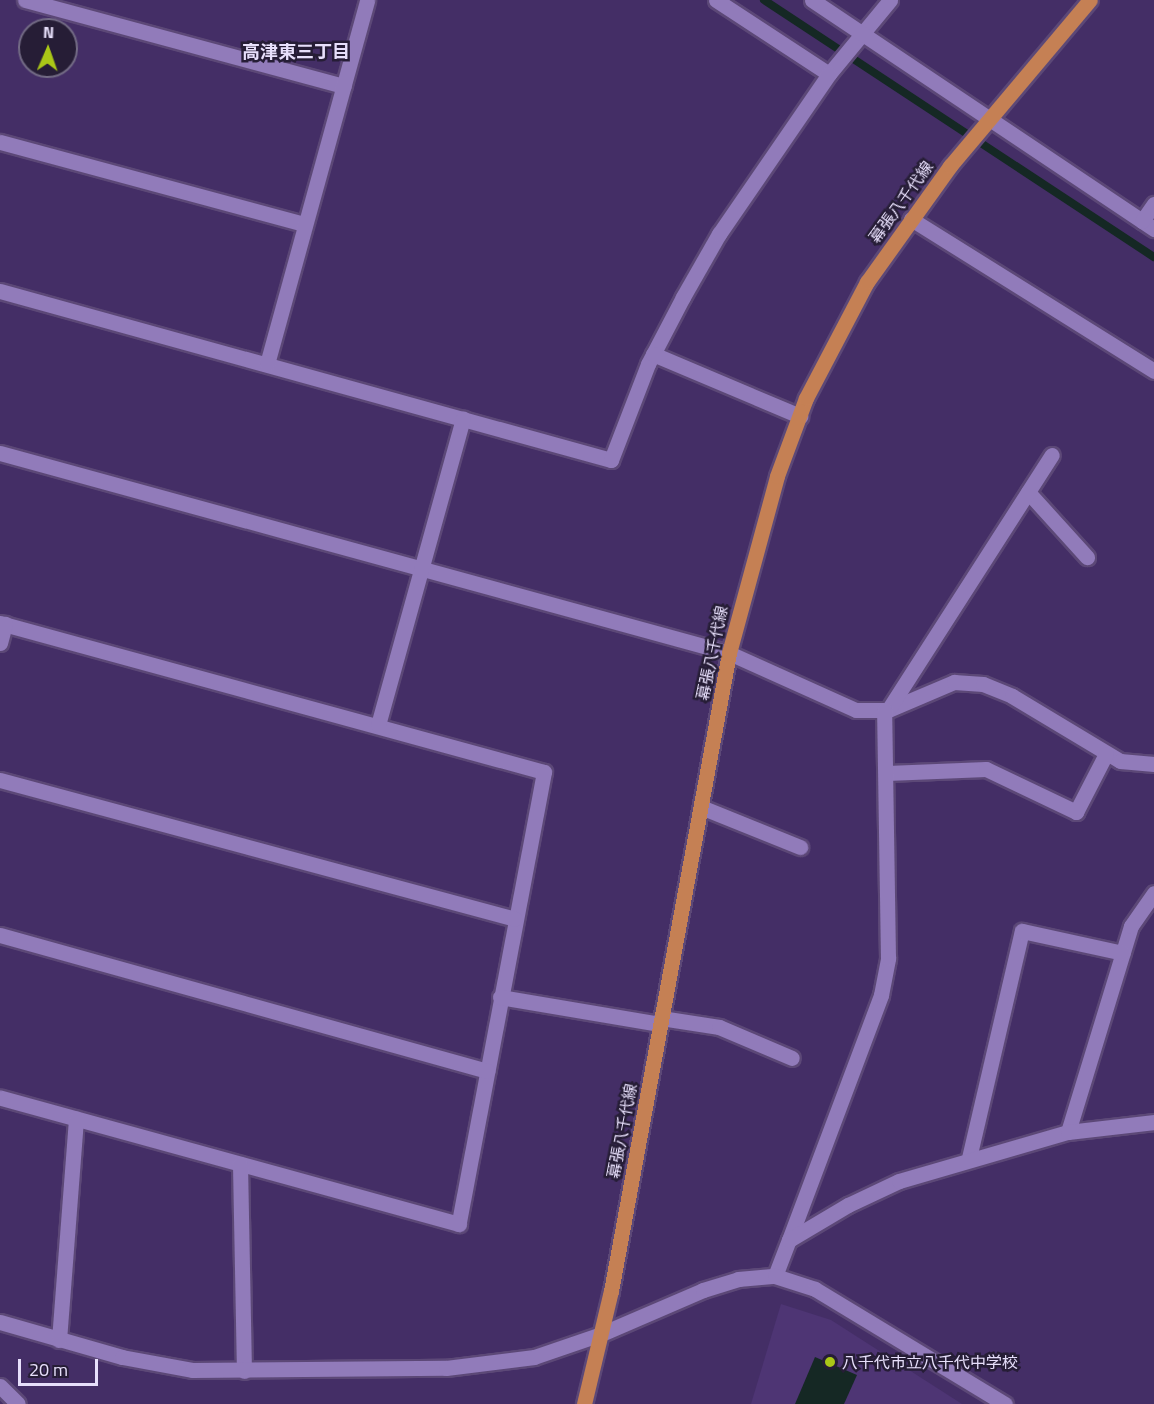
<!DOCTYPE html>
<meta charset="utf-8">
<style>
body{margin:0}
#map{position:relative;width:1154px;height:1404px;overflow:hidden;background:#442e66;font-family:"Titillium Web","Noto Sans JP",sans-serif}
div>[style]{position:absolute}
.built>*{inset:0;background:#4e3574}
.water>*{inset:0;background:#152824}
.stream>*{height:8px;margin:-4px;padding:0 4px;transform-origin:4px;border-radius:4px;background:#152824}
.roads{filter:drop-shadow(2px 0 #5c4877) drop-shadow(-2px 0 #5c4877) drop-shadow(0 2px #5c4877) drop-shadow(0 -2px #5c4877)}
.minor>*{height:15px;margin:-7.5px;padding:0 7.5px;transform-origin:7.5px;border-radius:7.5px;background:#917bba}
.major>*{height:15px;margin:-7.5px;padding:0 7.5px;transform-origin:7.5px;border-radius:7.5px;background:#c58054}
.dots>*{width:16px;height:16px;translate:-50% -50%;box-sizing:border-box;border:3px solid #261d36;border-radius:50%}
span{translate:-50% -50%;white-space:nowrap;text-align:center;line-height:1.15;-webkit-text-stroke:5px #261d36;paint-order:stroke}
.street-label{font-size:16px;color:#e7dffb}
.poi-label{font-size:16px;color:#e7dffb}
.left{translate:0 -50%;text-align:left}
.neighbourhood-label{font-size:18px;color:#e7dffb;font-weight:700}
.north{position:absolute;left:18px;top:18px;width:60px;height:60px;box-sizing:border-box;background:#261d36;border:2px solid #736b85;border-radius:50%;rotate:2deg;font-size:16px;font-weight:700;line-height:24px;text-align:center;color:#e7dffb}
.north::after{content:'';display:block;margin:auto;width:21px;height:27px;background:#aac717;clip-path:polygon(50% 0,100% 100%,50% 72%,0 100%)}
.scale{position:absolute;left:18px;top:1359px;width:80px;height:27px;box-sizing:border-box;border:3px solid #e7dffb;border-top:0;padding-left:8px;font-size:18px;line-height:21px;white-space:nowrap;color:#e7dffb;-webkit-text-stroke:4px #261d36;paint-order:stroke}
</style>
<div id="map">
<div class="built">
<i style="clip-path:polygon(781px 1304px,831px 1320px,962px 1404px,751px 1404px)"></i>
</div>
<div class="water">
<i style="clip-path:polygon(815px 1357px,857px 1375px,844px 1404px,795px 1404px)"></i>
</div>
<div class="stream">
<i style="left:764px;top:0;width:467px;rotate:33.4deg"></i>
</div>
<div class="roads">
<div class="minor">
<i style="left:25px;top:0;width:330px;rotate:15.1deg"></i>
<i style="left:716px;top:0;width:135px;rotate:33.2deg"></i>
<i style="left:829px;top:74px;width:96px;rotate:-50.5deg"></i>
<i style="left:812px;top:0;width:412px;rotate:33.8deg"></i>
<i style="left:0;top:142px;width:315px;rotate:15.1deg"></i>
<i style="left:911px;top:219px;width:287px;rotate:32deg"></i>
<i style="left:1142px;top:221px;width:21px;rotate:-55deg"></i>
<i style="left:0;top:291px;width:634px;rotate:15.46deg"></i>
<i style="left:611px;top:460px;width:103px;rotate:-68.9deg"></i>
<i style="left:648px;top:364px;width:76px;rotate:-62.4deg"></i>
<i style="left:683px;top:297px;width:73px;rotate:-60.3deg"></i>
<i style="left:719px;top:234px;width:194px;rotate:-55.5deg"></i>
<i style="left:653px;top:354px;width:160px;rotate:22.9deg"></i>
<i style="left:267px;top:364px;width:377px;rotate:-74.6deg"></i>
<i style="left:0;top:453px;width:756px;rotate:15.34deg"></i>
<i style="left:729px;top:653px;width:139px;rotate:24.2deg"></i>
<i style="left:856px;top:710px;width:32px"></i>
<i style="left:888px;top:710px;width:72px;rotate:-23deg"></i>
<i style="left:954px;top:682px;width:29px;rotate:4deg"></i>
<i style="left:983px;top:684px;width:31px;rotate:22deg"></i>
<i style="left:1012px;top:696px;width:126px;rotate:31deg"></i>
<i style="left:1120px;top:761px;width:34px;rotate:5deg"></i>
<i style="left:1028px;top:492px;width:88px;rotate:47.8deg"></i>
<i style="left:0;top:623px;width:564px;rotate:15.32deg"></i>
<i style="left:544px;top:772px;width:460px;rotate:100.7deg"></i>
<i style="left:459px;top:1224px;width:476px;rotate:-164.6deg"></i>
<i style="left:0;top:643px;width:20px;rotate:-75deg"></i>
<i style="left:888px;top:710px;width:303px;rotate:-57.3deg"></i>
<i style="left:378px;top:725px;width:318px;rotate:-74.5deg"></i>
<i style="left:887px;top:773px;width:99px;rotate:-2.3deg"></i>
<i style="left:986px;top:769px;width:100px;rotate:25.5deg"></i>
<i style="left:1076px;top:812px;width:65px;rotate:-62.7deg"></i>
<i style="left:0;top:780px;width:533px;rotate:15.1deg"></i>
<i style="left:701px;top:807px;width:107px;rotate:22deg"></i>
<i style="left:0;top:935px;width:506px;rotate:15.6deg"></i>
<i style="left:500px;top:997px;width:162px;rotate:9.6deg"></i>
<i style="left:661px;top:1018px;width:59px;rotate:8.8deg"></i>
<i style="left:719px;top:1027px;width:79px;rotate:23deg"></i>
<i style="left:1068px;top:1132px;width:215px;rotate:-73deg"></i>
<i style="left:1131px;top:926px;width:40px;rotate:-55.1deg"></i>
<i style="left:969px;top:1158px;width:233px;rotate:-76.9deg"></i>
<i style="left:1022px;top:931px;width:103px;rotate:12.3deg"></i>
<i style="left:240px;top:1164px;width:207px;rotate:88.9deg"></i>
<i style="left:789px;top:1240px;width:262px;rotate:-69.4deg"></i>
<i style="left:881px;top:995px;width:38px;rotate:-79deg"></i>
<i style="left:888px;top:958px;width:248px;rotate:-90.9deg"></i>
<i style="left:775px;top:1276px;width:39px;rotate:-69deg"></i>
<i style="left:789px;top:1240px;width:69px;rotate:-30.7deg"></i>
<i style="left:848px;top:1205px;width:56px;rotate:-25.2deg"></i>
<i style="left:899px;top:1181px;width:176px;rotate:-16.2deg"></i>
<i style="left:1068px;top:1132px;width:87px;rotate:-6.6deg"></i>
<i style="left:0;top:1322px;width:127px;rotate:16deg"></i>
<i style="left:122px;top:1357px;width:71px;rotate:10.5deg"></i>
<i style="left:192px;top:1370px;width:254px;rotate:-0.5deg"></i>
<i style="left:446px;top:1368px;width:89px;rotate:-7.1deg"></i>
<i style="left:534px;top:1357px;width:71px;rotate:-18.9deg"></i>
<i style="left:601px;top:1334px;width:111px;rotate:-23.3deg"></i>
<i style="left:703px;top:1290px;width:37px;rotate:-17deg"></i>
<i style="left:738px;top:1279px;width:37px;rotate:-5deg"></i>
<i style="left:775px;top:1276px;width:42px;rotate:18deg"></i>
<i style="left:815px;top:1289px;width:222px;rotate:31.2deg"></i>
<i style="left:59px;top:1340px;width:222px;rotate:-85.6deg"></i>
<i style="left:0;top:1386px;width:25px;rotate:45deg"></i>
</div>
<div class="major">
<i style="left:584px;top:1404px;width:116px;rotate:-76.6deg"></i>
<i style="left:611px;top:1291px;width:649px;rotate:-79.52deg"></i>
<i style="left:729px;top:653px;width:183px;rotate:-74.8deg"></i>
<i style="left:777px;top:476px;width:83px;rotate:-69.6deg"></i>
<i style="left:806px;top:398px;width:131px;rotate:-62.3deg"></i>
<i style="left:867px;top:282px;width:143px;rotate:-54.4deg"></i>
<i style="left:950px;top:166px;width:217px;rotate:-49.9deg"></i>
</div>
</div>
<div class="dots">
<i style="left:830px;top:1362px;background:#aac717"></i>
</div>
<div class="street-label">
<span style="left:901px;top:202px;rotate:-54deg">幕張八千代線</span>
<span style="left:712px;top:653px;rotate:-78deg">幕張八千代線</span>
<span style="left:622px;top:1131px;rotate:-79deg">幕張八千代線</span>
</div>
<div class="poi-label">
<span class="left" style="left:842px;top:1362px">八千代市立八千代中学校</span>
</div>
<div class="neighbourhood-label">
<span style="left:296px;top:52px">高津東三丁目</span>
</div>
<div class="north">N</div>
<div class="scale">20 m</div>
</div>
